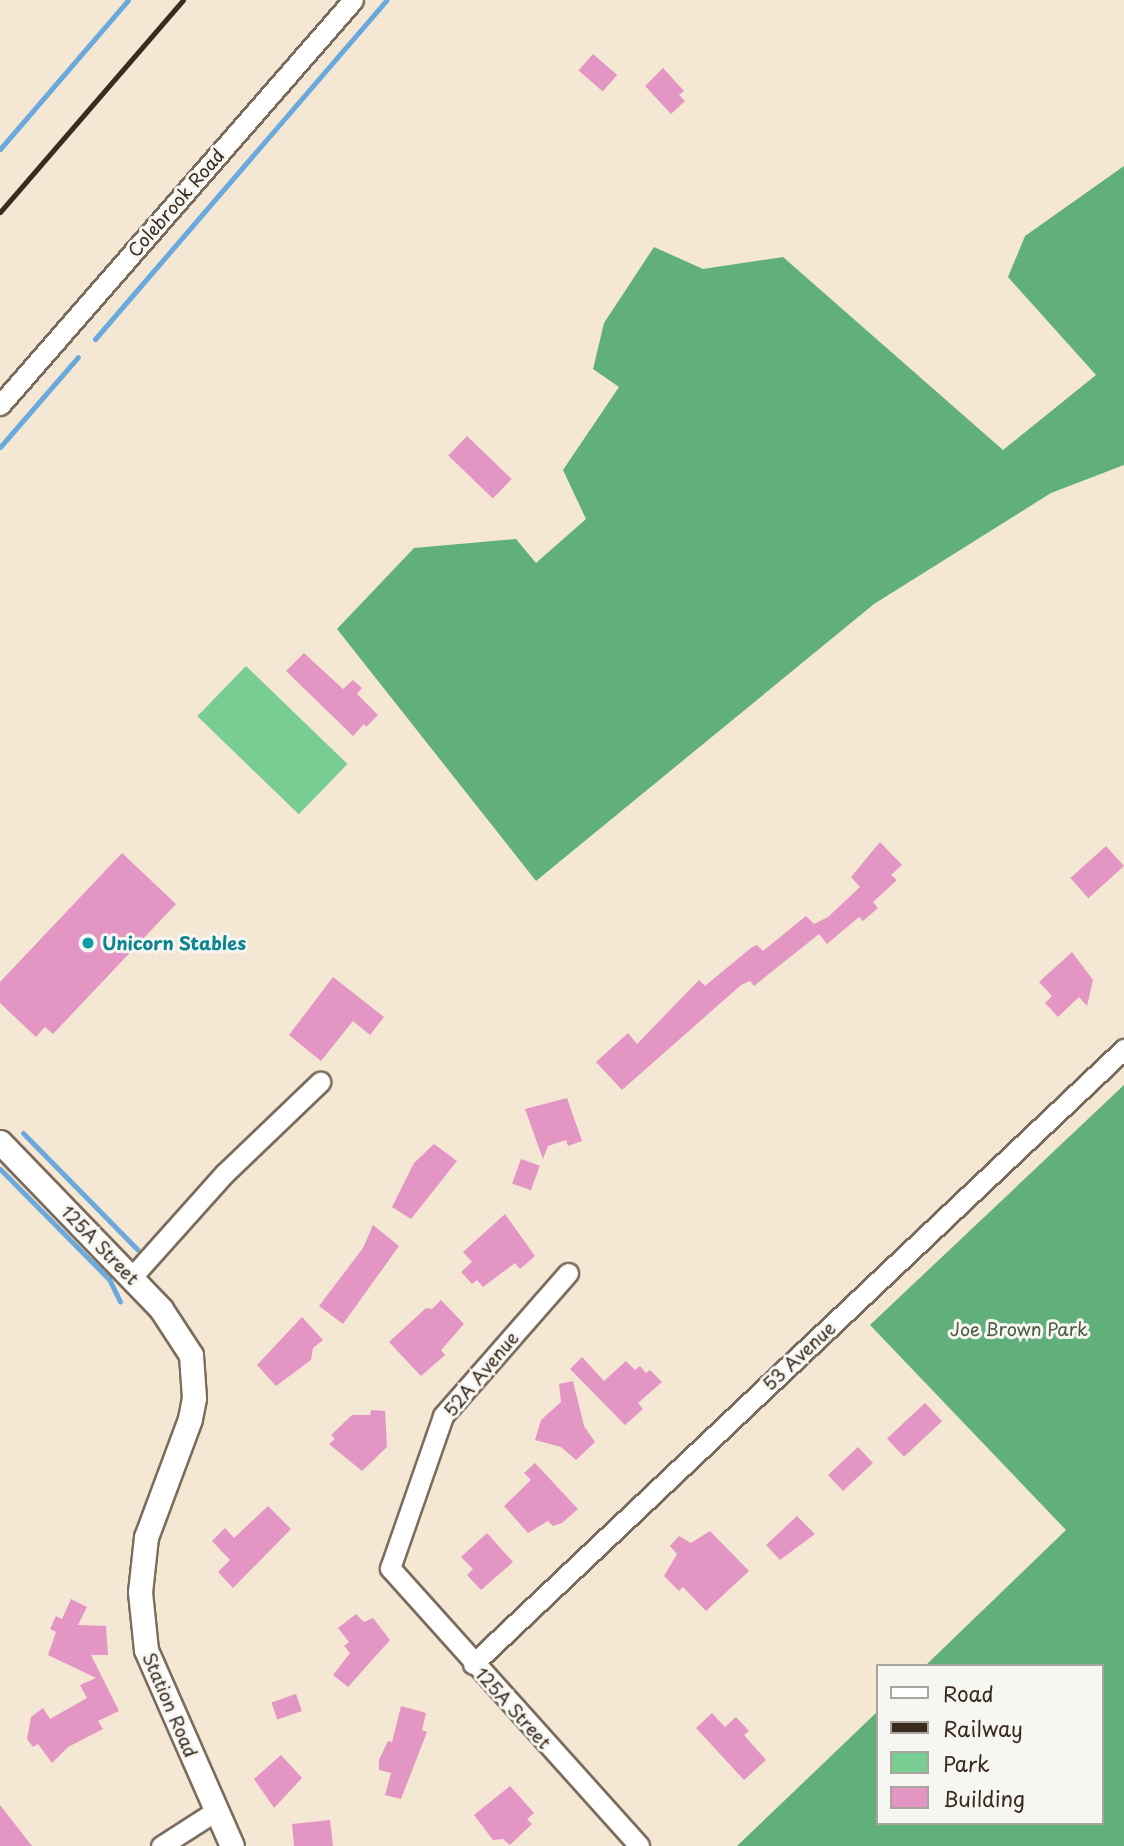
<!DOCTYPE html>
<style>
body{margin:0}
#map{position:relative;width:1124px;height:1846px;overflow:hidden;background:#f4e7d3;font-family:"Playpen Sans",sans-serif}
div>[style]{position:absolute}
.green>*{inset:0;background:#77cd92;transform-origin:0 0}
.forest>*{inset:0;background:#61b07c}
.stream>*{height:5px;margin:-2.5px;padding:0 2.5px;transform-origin:2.5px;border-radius:2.5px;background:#6ba9dd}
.building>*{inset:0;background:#e396c4;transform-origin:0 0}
.roads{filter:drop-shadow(2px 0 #7c6c5d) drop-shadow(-2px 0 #7c6c5d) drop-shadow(0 2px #7c6c5d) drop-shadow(0 -2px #7c6c5d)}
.minor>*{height:19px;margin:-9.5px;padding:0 9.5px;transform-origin:9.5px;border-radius:9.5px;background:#fff}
.tertiary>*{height:23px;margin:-11.5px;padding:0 11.5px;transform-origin:11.5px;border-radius:11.5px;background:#fff}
.rail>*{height:5px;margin:-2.5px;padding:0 2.5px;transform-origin:2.5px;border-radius:2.5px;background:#3b2a1e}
.dots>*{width:19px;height:19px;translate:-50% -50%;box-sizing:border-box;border:4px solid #f6f6f2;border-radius:50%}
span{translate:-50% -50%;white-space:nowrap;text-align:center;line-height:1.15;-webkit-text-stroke:6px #f6f6f2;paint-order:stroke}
.street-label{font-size:18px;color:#3b2a1e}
.culture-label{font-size:18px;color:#0d838f;font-weight:700}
.left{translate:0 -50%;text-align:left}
.park-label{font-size:18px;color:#4d5b41}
.legend{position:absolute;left:876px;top:1664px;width:228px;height:161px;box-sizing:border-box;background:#f6f6f2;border:2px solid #aba49d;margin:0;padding:9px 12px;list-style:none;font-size:21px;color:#3b2a1e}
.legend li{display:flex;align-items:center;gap:14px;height:35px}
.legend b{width:35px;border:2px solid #aba49d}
</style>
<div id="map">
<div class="green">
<i style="left:246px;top:666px;width:141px;height:70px;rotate:44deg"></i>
</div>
<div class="forest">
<i style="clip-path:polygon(1124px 166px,1124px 465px,1051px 493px,874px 604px,536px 881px,337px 629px,414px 548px,516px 539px,536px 563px,586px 519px,563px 470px,619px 387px,593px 369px,604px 323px,654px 247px,703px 269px,783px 257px,1003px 450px,1096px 375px,1008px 277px,1025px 236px)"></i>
<i style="clip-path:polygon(1124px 1085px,1124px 1846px,737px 1846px,877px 1712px,877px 1823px,1101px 1823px,1101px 1666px,925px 1666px,1066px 1530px,870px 1325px)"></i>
</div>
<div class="stream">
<i style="left:0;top:149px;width:196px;rotate:-49.3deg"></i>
<i style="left:95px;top:339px;width:447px;rotate:-49.3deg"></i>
<i style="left:0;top:447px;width:119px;rotate:-49.1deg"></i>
<i style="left:23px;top:1133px;width:163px;rotate:45.5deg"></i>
<i style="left:0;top:1169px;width:155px;rotate:45.3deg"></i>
<i style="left:109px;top:1279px;width:25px;rotate:64deg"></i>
</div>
<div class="building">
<i style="left:593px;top:54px;width:32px;height:22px;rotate:41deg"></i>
<i style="clip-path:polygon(663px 68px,684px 91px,679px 95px,685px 101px,671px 114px,645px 86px)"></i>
<i style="left:467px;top:436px;width:62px;height:27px;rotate:44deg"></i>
<i style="clip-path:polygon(304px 653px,343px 689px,353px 680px,362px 688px,357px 694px,378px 715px,366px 727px,364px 724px,353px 736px,286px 671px)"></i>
<i style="clip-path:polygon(880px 842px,902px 865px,891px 875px,897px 880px,873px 902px,878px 908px,863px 921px,859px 917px,827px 944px,819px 934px,754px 986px,750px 981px,741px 985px,622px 1090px,596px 1062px,628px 1033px,637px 1044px,699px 980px,705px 986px,752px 947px,757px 945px,763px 951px,806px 916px,814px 924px,828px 917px,860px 887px,851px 877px)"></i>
<i style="left:1106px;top:846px;width:27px;height:48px;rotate:48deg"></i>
<i style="clip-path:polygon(122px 853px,176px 904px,53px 1034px,45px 1027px,36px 1037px,0 1003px,0 982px)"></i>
<i style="clip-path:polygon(1072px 952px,1093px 980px,1087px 1006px,1079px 997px,1058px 1017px,1045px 1003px,1052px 996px,1039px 982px)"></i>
<i style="clip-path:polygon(333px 977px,384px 1017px,370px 1035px,353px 1021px,321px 1061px,289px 1035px)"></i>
<i style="clip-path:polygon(567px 1098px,582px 1141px,568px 1146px,566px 1140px,548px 1146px,543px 1159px,525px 1109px)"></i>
<i style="clip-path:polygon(434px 1144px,457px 1161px,411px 1219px,392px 1207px,414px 1163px)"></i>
<i style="left:521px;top:1159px;width:20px;height:26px;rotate:20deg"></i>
<i style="clip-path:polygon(505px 1214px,535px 1256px,520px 1269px,515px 1263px,483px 1287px,477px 1280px,472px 1284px,461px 1272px,472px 1262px,463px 1252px)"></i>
<i style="clip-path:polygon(373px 1225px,399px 1246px,343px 1324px,319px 1306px,363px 1248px)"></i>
<i style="clip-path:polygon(441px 1300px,464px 1324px,441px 1350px,445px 1355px,421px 1376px,389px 1342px,426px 1308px,432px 1309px)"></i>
<i style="clip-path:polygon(302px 1317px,323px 1340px,313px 1348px,311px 1360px,276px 1386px,257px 1365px)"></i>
<i style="clip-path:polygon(582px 1357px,604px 1381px,626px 1361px,635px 1370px,640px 1366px,646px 1373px,650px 1370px,662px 1382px,638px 1403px,643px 1409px,625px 1425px,570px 1369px)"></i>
<i style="clip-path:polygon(573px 1381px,584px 1426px,595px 1442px,576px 1460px,561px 1447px,535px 1440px,541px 1420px,561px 1402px,559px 1384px)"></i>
<i style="left:925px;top:1403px;width:25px;height:52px;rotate:47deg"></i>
<i style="clip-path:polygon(371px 1410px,385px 1411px,387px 1447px,362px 1471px,329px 1444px,335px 1439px,331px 1435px,352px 1415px,370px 1415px)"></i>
<i style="left:858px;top:1447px;width:22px;height:41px;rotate:47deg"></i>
<i style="clip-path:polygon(535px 1463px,578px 1509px,562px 1523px,553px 1526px,548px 1521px,528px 1533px,504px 1506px,531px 1480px,524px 1473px)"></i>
<i style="clip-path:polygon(268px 1506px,291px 1529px,233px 1588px,218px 1572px,230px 1560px,212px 1541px,225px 1528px,234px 1538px)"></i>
<i style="clip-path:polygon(797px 1516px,815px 1534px,780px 1560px,766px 1545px)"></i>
<i style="clip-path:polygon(710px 1531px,749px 1571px,706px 1611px,683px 1587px,679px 1591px,664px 1576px,677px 1554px,670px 1546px,679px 1536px,691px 1543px)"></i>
<i style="clip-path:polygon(487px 1533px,513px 1562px,481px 1590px,467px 1575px,473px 1569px,461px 1557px)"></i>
<i style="clip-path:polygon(71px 1599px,87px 1607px,78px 1625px,106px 1626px,108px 1655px,91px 1655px,119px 1711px,98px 1721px,103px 1729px,68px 1747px,52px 1763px,38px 1744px,33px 1747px,27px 1739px,31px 1717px,43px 1708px,50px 1719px,87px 1698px,80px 1685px,96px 1678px,48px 1655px,56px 1632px,50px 1629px,56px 1616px,62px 1619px)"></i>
<i style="clip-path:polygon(356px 1614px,364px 1622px,373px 1618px,390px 1640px,348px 1687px,333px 1675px,350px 1653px,344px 1646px,349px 1642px,338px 1628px)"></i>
<i style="left:296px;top:1694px;width:18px;height:26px;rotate:71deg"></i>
<i style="clip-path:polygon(401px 1706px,426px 1713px,422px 1730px,427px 1732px,401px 1799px,385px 1795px,391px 1773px,379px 1770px,379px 1760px,388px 1741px,392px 1742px)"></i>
<i style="clip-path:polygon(712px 1713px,725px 1727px,736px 1717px,749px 1731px,744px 1735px,766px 1760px,744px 1780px,696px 1728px)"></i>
<i style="clip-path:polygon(281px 1755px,302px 1778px,274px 1808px,254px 1779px)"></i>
<i style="clip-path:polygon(510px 1786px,534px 1813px,527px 1819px,532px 1824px,510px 1845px,503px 1839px,493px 1840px,474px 1815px)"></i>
<i style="clip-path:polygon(0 1805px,32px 1846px,0 1846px)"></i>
<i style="clip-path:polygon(330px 1820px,333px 1846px,294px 1846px,292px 1824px)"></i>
</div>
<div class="roads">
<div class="minor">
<i style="left:0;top:405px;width:537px;rotate:-48.92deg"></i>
<i style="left:568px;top:1273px;width:190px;rotate:131.2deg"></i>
<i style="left:443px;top:1416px;width:161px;rotate:109.2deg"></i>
<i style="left:390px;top:1568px;width:373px;rotate:48.1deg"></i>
<i style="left:131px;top:1278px;width:141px;rotate:-48.2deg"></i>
<i style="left:225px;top:1173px;width:132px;rotate:-43.8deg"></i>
<i style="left:473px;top:1664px;width:896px;rotate:-43.37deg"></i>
<i style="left:161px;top:1846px;width:67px;rotate:-32.7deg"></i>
</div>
<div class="tertiary">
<i style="left:0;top:1142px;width:232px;rotate:46deg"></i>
<i style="left:161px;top:1309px;width:55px;rotate:56.9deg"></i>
<i style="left:191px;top:1355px;width:43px;rotate:86deg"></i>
<i style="left:194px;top:1398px;width:21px;rotate:101deg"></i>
<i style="left:190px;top:1419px;width:126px;rotate:110.4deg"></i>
<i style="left:146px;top:1537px;width:55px;rotate:96.2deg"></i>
<i style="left:140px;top:1592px;width:58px;rotate:84.1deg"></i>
<i style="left:146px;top:1650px;width:214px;rotate:66.3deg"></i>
</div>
</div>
<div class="rail">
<i style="left:0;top:212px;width:280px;rotate:-49.2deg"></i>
</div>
<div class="dots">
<i style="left:88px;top:943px;background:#0f9aa8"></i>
</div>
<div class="street-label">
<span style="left:176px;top:203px;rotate:-49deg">Colebrook Road</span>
<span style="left:100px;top:1245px;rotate:46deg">125A Street</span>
<span style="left:799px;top:1356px;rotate:-43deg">53 Avenue</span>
<span style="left:481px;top:1374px;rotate:-50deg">52A Avenue</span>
<span style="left:170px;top:1705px;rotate:67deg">Station Road</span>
<span style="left:513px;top:1708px;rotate:48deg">125A Street</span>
</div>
<div class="culture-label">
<span class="left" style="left:102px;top:943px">Unicorn Stables</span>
</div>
<div class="park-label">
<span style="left:1019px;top:1329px">Joe Brown Park</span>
</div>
<ul class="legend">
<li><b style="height:9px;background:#fff"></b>Road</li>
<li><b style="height:9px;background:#3b2a1e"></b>Railway</li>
<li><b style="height:19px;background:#77cd92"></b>Park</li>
<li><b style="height:19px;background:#e396c4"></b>Building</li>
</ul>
</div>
